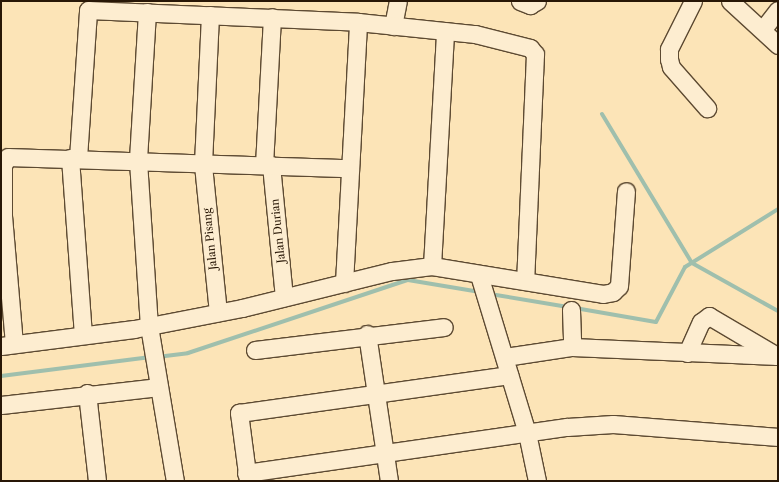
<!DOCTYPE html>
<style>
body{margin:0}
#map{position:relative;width:779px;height:482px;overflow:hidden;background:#fce4b7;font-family:"Libre Caslon Text",serif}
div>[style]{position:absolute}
.stream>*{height:4px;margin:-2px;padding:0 2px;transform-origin:2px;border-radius:2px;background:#9fbfad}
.roads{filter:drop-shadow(1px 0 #5d4a32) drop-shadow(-1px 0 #5d4a32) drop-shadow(0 1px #5d4a32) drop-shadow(0 -1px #5d4a32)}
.minor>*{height:17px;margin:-8.5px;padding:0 8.5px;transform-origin:8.5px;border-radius:8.5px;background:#fdedd0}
span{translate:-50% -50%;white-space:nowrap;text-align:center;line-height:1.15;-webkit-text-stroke:3.5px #fdedd0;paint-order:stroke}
.street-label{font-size:11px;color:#281706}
.frame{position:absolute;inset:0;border:2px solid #281706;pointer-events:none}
</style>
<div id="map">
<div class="stream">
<i style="left:602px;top:114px;width:174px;rotate:58.9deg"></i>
<i style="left:692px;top:263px;width:98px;rotate:29.2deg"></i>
<i style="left:490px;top:294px;width:79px;rotate:9.5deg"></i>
<i style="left:575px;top:308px;width:82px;rotate:9.8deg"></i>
<i style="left:656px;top:322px;width:62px;rotate:-62.2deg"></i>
<i style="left:685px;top:267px;width:110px;rotate:-31.9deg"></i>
<i style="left:157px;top:357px;width:31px;rotate:-7deg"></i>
<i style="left:188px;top:353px;width:232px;rotate:-18.4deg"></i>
<i style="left:408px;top:280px;width:73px;rotate:9.5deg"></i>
<i style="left:1px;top:376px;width:151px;rotate:-7.2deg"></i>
</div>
<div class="roads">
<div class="minor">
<i style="left:520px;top:1px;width:11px;rotate:22deg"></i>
<i style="left:530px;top:5px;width:8px;rotate:-30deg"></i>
<i style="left:693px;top:1px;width:54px;rotate:116.6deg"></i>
<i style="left:669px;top:49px;width:10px;rotate:90deg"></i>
<i style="left:669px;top:59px;width:8px;rotate:76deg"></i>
<i style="left:671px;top:67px;width:55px;rotate:48.7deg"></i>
<i style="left:730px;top:1px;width:65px;rotate:42.5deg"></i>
<i style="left:147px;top:12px;width:149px;rotate:93.5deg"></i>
<i style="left:138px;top:161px;width:165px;rotate:86.2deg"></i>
<i style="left:149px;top:326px;width:157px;rotate:80.5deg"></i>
<i style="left:210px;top:15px;width:150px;rotate:92.7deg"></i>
<i style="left:203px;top:165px;width:148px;rotate:84.2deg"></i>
<i style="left:393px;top:26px;width:25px;rotate:-79deg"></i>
<i style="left:763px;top:29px;width:24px;rotate:-52deg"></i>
<i style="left:70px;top:158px;width:177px;rotate:85.8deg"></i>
<i style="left:78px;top:158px;width:148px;rotate:-86.1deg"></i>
<i style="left:88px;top:10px;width:270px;rotate:2.5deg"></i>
<i style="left:358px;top:22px;width:118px;rotate:5.9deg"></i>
<i style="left:475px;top:34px;width:57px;rotate:14.3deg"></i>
<i style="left:530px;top:48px;width:8px;rotate:50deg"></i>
<i style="left:535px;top:54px;width:227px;rotate:92.5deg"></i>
<i style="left:264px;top:165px;width:148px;rotate:-86.9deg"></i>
<i style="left:271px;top:165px;width:133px;rotate:84.4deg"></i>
<i style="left:432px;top:266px;width:235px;rotate:-86.8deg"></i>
<i style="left:479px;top:275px;width:165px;rotate:73.1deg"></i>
<i style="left:527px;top:433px;width:49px;rotate:78.2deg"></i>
<i style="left:344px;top:283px;width:261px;rotate:-86.9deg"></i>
<i style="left:571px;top:310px;width:37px;rotate:88deg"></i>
<i style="left:367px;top:334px;width:149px;rotate:81.5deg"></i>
<i style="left:14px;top:344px;width:128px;rotate:-94.9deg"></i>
<i style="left:3px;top:216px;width:51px;rotate:-90deg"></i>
<i style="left:3px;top:165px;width:9px;rotate:-58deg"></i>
<i style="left:8px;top:157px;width:340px;rotate:1.9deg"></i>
<i style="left:1px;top:346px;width:134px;rotate:-7.3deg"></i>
<i style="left:134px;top:329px;width:110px;rotate:-11deg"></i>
<i style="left:242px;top:308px;width:154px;rotate:-13.9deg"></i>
<i style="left:392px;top:271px;width:40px;rotate:-7.1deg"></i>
<i style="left:432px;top:266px;width:173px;rotate:9.3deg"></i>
<i style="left:603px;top:294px;width:10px;rotate:-11deg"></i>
<i style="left:613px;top:292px;width:8px;rotate:-45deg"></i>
<i style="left:619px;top:286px;width:95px;rotate:-85.8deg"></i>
<i style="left:255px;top:350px;width:190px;rotate:-6.9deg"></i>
<i style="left:687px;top:353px;width:34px;rotate:-66deg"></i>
<i style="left:701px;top:322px;width:10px;rotate:-37deg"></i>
<i style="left:709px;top:316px;width:79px;rotate:30.5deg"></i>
<i style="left:505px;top:357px;width:68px;rotate:-8.5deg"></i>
<i style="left:572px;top:347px;width:206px;rotate:2.5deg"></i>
<i style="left:87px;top:393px;width:89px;rotate:83.5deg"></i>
<i style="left:1px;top:405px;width:159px;rotate:-6.5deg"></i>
<i style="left:246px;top:473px;width:324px;rotate:-8.2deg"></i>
<i style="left:567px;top:427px;width:46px;rotate:-3.7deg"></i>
<i style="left:613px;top:424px;width:166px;rotate:4.5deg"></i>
<i style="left:248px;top:481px;width:69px;rotate:-97.5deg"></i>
<i style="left:239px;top:413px;width:273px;rotate:-8deg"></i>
</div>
</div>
<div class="street-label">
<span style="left:278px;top:231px;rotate:-96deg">Jalan Durian</span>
<span style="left:210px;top:239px;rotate:-96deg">Jalan Pisang</span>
</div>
<div class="frame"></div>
</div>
